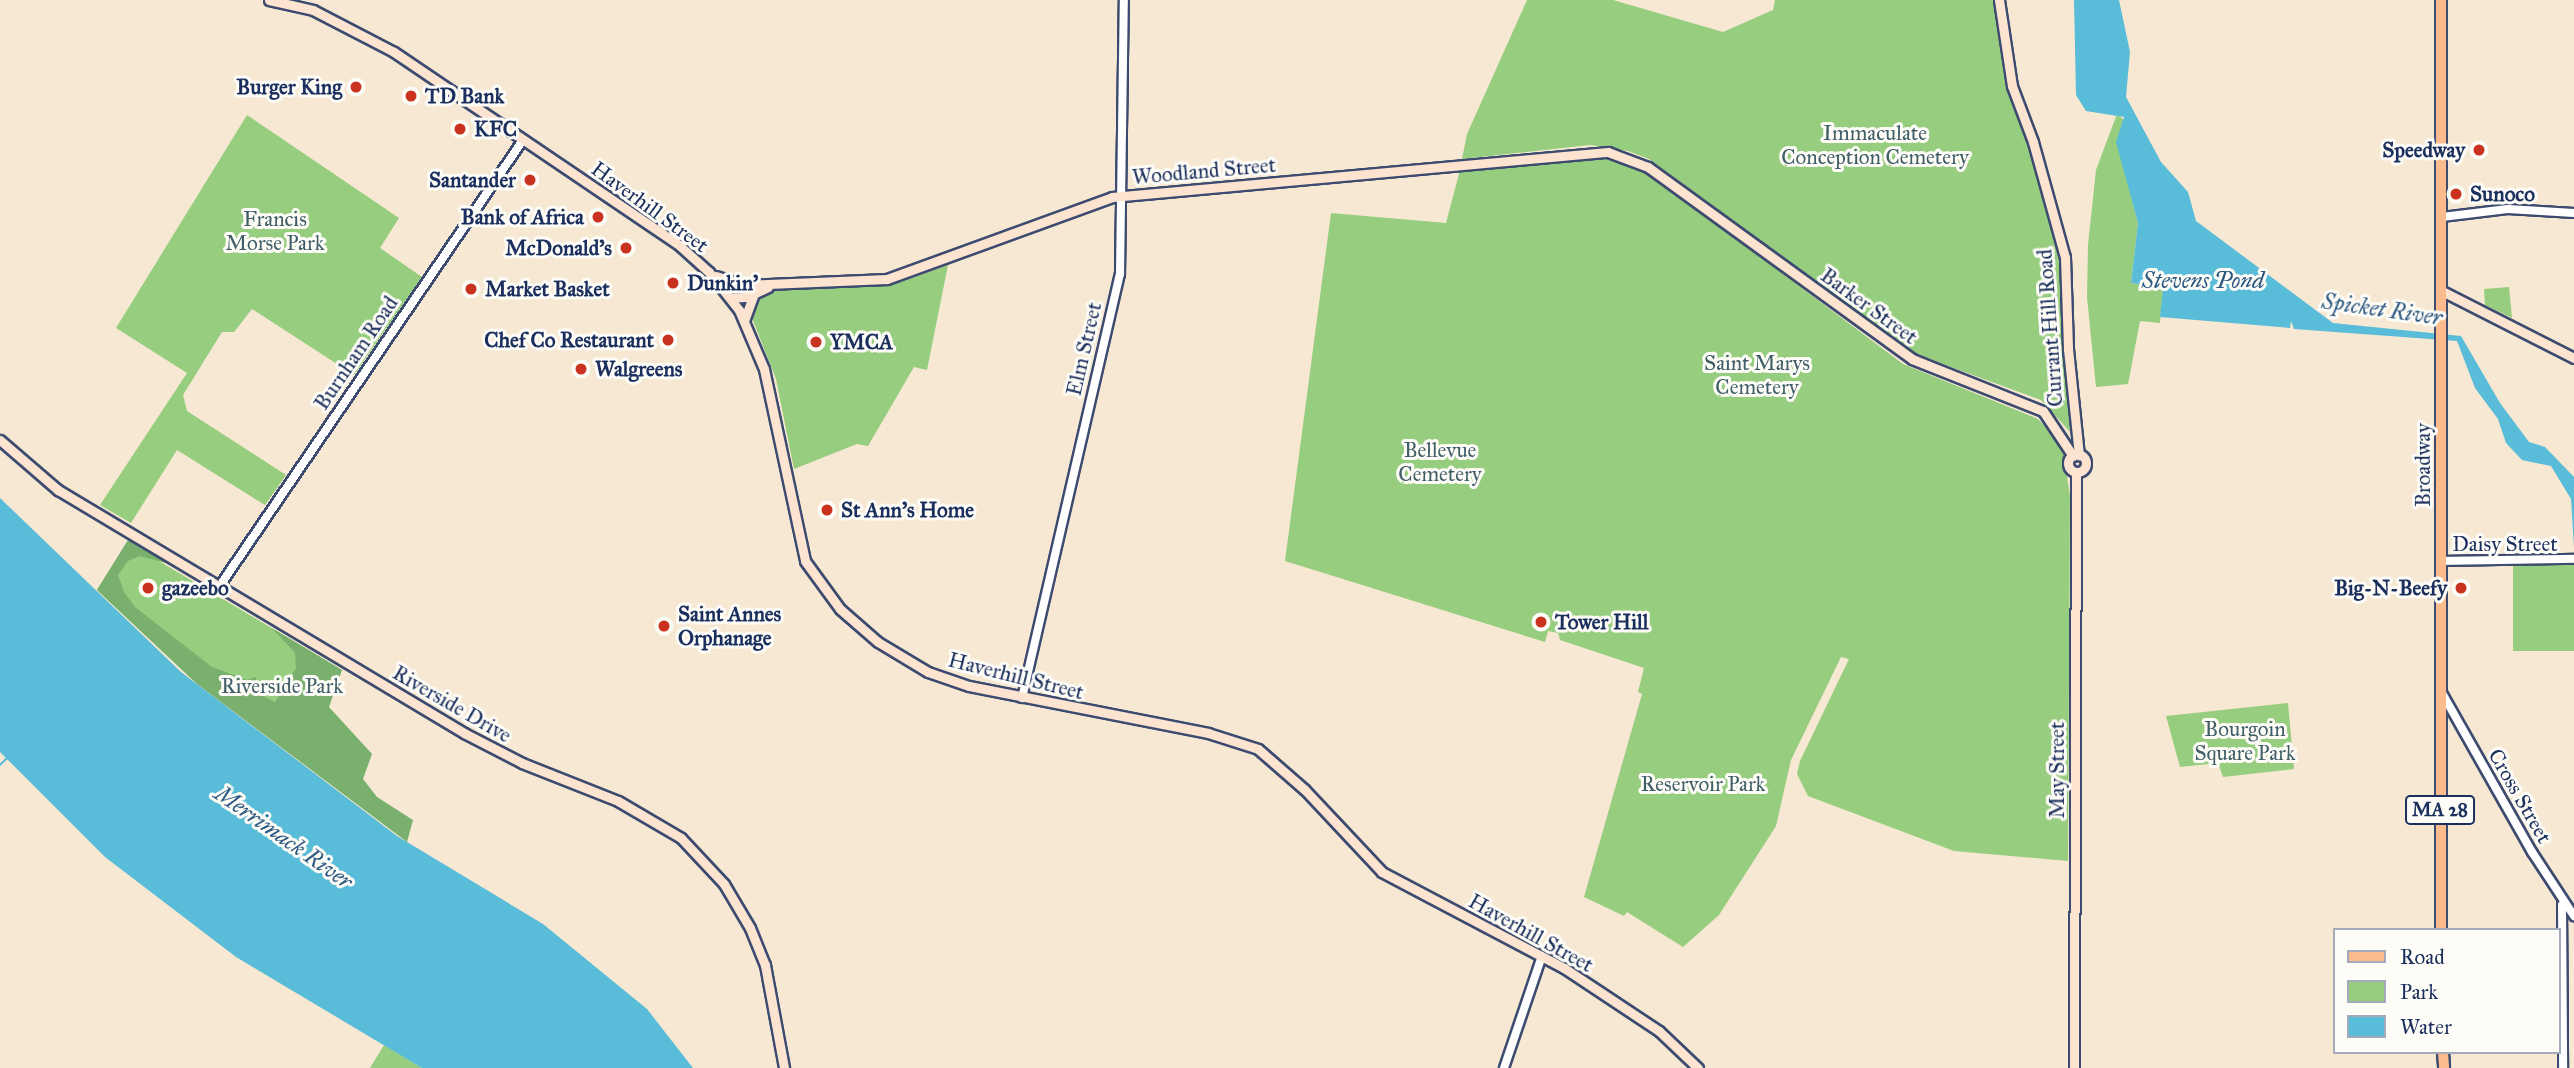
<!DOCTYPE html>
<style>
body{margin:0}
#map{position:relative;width:2574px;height:1068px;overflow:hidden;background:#f6e8d2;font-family:"IM FELL Great Primer",serif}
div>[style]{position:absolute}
.green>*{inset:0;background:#97cd7f;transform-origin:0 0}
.forest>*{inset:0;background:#79b06e}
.water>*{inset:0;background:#59bcd8}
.stream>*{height:2px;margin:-1px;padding:0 1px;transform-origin:1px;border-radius:1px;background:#59bcd8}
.roads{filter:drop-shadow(2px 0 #3c4b6f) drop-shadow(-2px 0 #3c4b6f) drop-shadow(0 2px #3c4b6f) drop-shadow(0 -2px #3c4b6f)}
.tertiary>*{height:8px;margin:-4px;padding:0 4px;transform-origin:4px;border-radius:4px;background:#fff}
.secondary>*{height:9px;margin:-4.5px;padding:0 4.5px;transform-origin:4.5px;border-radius:4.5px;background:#fde4d1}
.secondary>.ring{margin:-4.5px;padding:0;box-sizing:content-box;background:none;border:9px solid #fde4d1;border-radius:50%}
.primary>*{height:10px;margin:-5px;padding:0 5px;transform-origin:5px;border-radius:5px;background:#fbbb8d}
.dots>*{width:19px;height:19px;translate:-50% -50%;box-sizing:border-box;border:4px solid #fdfcf7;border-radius:50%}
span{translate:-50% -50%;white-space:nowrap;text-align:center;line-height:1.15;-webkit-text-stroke:6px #fdfcf7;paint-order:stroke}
.shield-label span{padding:2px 5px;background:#fdfcf7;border:2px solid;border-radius:5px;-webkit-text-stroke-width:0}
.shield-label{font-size:19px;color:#1b2f5e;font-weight:700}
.poi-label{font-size:21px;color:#1b2f5e;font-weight:700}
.right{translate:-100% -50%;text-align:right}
.left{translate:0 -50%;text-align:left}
.park-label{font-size:21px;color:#405e68}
.street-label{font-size:21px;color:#1b2f5e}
.water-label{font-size:23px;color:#2e5983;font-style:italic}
.legend{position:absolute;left:2333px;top:928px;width:228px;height:126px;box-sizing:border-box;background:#fdfcf7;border:2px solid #a3aaba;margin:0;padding:9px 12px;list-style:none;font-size:21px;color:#1b2f5e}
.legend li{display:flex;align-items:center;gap:14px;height:35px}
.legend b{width:35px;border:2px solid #a3aaba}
</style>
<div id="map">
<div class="green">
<i style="clip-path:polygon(1527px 0,1613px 0,1723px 32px,1773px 10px,1775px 0,1996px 0,2010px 93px,2058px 240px,2071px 433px,2041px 400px,1916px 354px,1649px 159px,1628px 151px,1590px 145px,1462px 159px,1467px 134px)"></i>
<i style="clip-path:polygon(2117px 114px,2125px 121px,2117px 142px,2138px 223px,2131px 283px,2163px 288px,2160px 323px,2140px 321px,2128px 384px,2096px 387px,2087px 297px,2088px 245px,2096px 170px)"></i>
<i style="clip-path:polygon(247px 115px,399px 218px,380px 248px,422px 277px,354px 375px,252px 309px,234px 332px,222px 332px,183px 395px,187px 411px,286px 475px,265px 505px,177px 450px,131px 523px,100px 505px,187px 373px,116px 328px)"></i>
<i style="clip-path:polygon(1604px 157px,1624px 161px,1655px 178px,1903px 364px,2038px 419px,2062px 444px,2070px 496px,2068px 861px,1954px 851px,1808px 796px,1797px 774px,1800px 761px,1849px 659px,1841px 657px,1791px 760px,1776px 826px,1719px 915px,1683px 947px,1627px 912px,1624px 916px,1584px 897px,1642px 694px,1638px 692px,1644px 668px,1560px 640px,1558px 633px,1548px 631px,1545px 642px,1285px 561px,1331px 213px,1446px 223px,1460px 170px)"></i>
<i style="clip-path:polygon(948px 265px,927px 370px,914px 367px,868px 446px,857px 444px,794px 469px,776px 379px,752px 318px,754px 303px,777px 290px,901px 282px)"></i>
<i style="clip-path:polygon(2509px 287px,2512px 318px,2485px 305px,2484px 289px)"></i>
<i style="clip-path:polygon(127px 542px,342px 670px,301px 751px,192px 679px,97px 590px)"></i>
<i style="left:2574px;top:565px;width:86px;height:61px;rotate:90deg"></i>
<i style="clip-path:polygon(2288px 703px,2294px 769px,2223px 777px,2218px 763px,2180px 767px,2166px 716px)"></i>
<i style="clip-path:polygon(384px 1045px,422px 1068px,370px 1068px)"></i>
</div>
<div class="forest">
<i style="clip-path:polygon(128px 540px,173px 565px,140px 556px,128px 561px,118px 575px,124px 592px,135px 607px,212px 667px,247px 680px,256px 677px,256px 692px,275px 702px,296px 668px,295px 653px,272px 628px,342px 670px,329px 707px,372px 754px,363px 779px,377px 797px,413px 820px,407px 842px,197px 684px,97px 590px)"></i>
</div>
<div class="water">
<i style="clip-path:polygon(2074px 0,2119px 0,2130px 52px,2126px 97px,2161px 162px,2188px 192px,2196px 221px,2333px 323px,2461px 336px,2500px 403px,2529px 442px,2545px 447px,2574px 477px,2574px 547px,2571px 499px,2551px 466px,2522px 460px,2506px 443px,2498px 419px,2475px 388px,2457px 341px,2294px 329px,2291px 321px,2290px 328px,2160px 317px,2163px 288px,2131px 283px,2138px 223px,2116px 142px,2124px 117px,2086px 111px,2076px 95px)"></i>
<i style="clip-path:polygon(0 498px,181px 672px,397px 836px,543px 924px,647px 1009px,693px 1068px,422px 1068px,236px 957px,105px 857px,0 752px)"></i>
</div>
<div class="stream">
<i style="left:0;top:765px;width:10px;rotate:-45deg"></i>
</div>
<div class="roads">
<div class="tertiary">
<i style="left:2442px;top:217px;width:66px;rotate:-6.9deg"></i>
<i style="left:2508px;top:209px;width:66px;rotate:3.5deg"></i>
<i style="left:2442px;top:561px;width:132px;rotate:-0.9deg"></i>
<i style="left:219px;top:587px;width:541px;rotate:-55.78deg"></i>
<i style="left:2442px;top:693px;width:183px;rotate:60.5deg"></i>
<i style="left:2532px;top:852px;width:77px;rotate:56.7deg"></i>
<i style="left:1022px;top:698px;width:435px;rotate:-77deg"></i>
<i style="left:1120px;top:274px;width:274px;rotate:-89.2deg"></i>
<i style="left:2562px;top:905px;width:163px;rotate:89.6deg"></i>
<i style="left:1504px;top:1068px;width:118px;rotate:-71.3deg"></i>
</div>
<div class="secondary">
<i style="left:269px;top:0;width:45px;rotate:12.8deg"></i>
<i style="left:313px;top:10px;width:91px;rotate:27.4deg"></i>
<i style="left:394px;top:52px;width:346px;rotate:34.1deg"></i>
<i style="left:680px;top:246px;width:39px;rotate:42deg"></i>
<i style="left:709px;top:272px;width:48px;rotate:51.7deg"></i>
<i style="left:739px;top:310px;width:64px;rotate:67deg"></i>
<i style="left:764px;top:369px;width:196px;rotate:77.9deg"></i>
<i style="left:805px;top:561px;width:59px;rotate:53.9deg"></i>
<i style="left:840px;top:609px;width:50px;rotate:41deg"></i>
<i style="left:878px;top:642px;width:58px;rotate:31deg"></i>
<i style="left:928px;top:672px;width:43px;rotate:18.9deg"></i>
<i style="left:969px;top:686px;width:244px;rotate:11.1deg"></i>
<i style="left:1208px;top:733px;width:52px;rotate:17.7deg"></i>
<i style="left:1258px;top:749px;width:62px;rotate:41.1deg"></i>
<i style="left:1305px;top:790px;width:112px;rotate:46.8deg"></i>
<i style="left:1382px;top:872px;width:206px;rotate:27.8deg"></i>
<i style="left:1564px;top:968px;width:114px;rotate:33.6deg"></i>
<i style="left:1659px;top:1031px;width:54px;rotate:43.5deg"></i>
<i style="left:1999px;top:0;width:87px;rotate:81.4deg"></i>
<i style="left:2012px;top:86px;width:60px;rotate:69.4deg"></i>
<i style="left:2033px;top:142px;width:119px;rotate:74.5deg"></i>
<i style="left:2065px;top:257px;width:92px;rotate:88.1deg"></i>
<i style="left:2068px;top:349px;width:107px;rotate:84.1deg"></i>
<i style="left:716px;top:276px;width:29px;rotate:18deg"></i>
<i style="left:744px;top:285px;width:143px;rotate:-2.4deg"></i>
<i style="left:887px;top:279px;width:239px;rotate:-20deg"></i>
<i style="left:1112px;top:197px;width:498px;rotate:-5.2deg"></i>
<i style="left:1608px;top:152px;width:43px;rotate:20.6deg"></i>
<i style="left:1648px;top:167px;width:326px;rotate:36deg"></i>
<i style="left:1912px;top:359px;width:141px;rotate:21.7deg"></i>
<i style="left:2043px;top:411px;width:54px;rotate:56.3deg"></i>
<i style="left:2442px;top:291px;width:148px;rotate:26.9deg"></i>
<i style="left:731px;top:298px;width:16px;rotate:-4deg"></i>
<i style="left:747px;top:297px;width:23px;rotate:-25deg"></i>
<i style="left:744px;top:321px;width:30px;rotate:-70deg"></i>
<i style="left:0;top:440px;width:77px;rotate:40.8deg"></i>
<i style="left:58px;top:490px;width:473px;rotate:30.9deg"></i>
<i style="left:464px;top:733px;width:65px;rotate:27.3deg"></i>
<i style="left:522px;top:763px;width:103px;rotate:21.6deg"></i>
<i style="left:618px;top:801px;width:73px;rotate:30.4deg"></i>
<i style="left:681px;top:838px;width:63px;rotate:46.9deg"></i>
<i style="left:724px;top:884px;width:51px;rotate:59.4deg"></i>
<i style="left:750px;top:928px;width:40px;rotate:68deg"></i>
<i style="left:765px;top:965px;width:105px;rotate:79.5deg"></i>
<i class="ring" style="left:2068px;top:454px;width:9px;height:9px"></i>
<i style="left:2074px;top:1068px;width:596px;rotate:-89.81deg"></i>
</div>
<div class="primary">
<i style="left:2441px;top:0;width:930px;rotate:90deg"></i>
<i style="left:2443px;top:1052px;width:16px;rotate:86deg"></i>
</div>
</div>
<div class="dots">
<i style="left:356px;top:87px;background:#c8321e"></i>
<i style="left:411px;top:96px;background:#c8321e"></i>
<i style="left:460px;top:129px;background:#c8321e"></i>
<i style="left:2479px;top:150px;background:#c8321e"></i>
<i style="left:530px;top:180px;background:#c8321e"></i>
<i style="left:2456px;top:194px;background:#c8321e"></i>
<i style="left:598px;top:217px;background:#c8321e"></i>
<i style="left:626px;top:248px;background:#c8321e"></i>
<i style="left:673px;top:283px;background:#c8321e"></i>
<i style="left:471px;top:289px;background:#c8321e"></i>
<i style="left:668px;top:340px;background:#c8321e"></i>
<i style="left:816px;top:342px;background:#c8321e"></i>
<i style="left:581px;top:369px;background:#c8321e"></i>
<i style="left:827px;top:510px;background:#c8321e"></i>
<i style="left:148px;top:588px;background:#c8321e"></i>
<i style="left:2461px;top:588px;background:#c8321e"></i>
<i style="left:1541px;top:622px;background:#c8321e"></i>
<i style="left:664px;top:626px;background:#c8321e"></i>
</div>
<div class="shield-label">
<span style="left:2440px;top:810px">MA 28</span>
</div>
<div class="poi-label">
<span class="right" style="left:342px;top:87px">Burger King</span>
<span class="left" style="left:425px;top:96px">TD Bank</span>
<span class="left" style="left:474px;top:129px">KFC</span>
<span class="right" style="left:2465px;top:150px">Speedway</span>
<span class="right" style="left:516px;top:180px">Santander</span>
<span class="left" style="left:2470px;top:194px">Sunoco</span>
<span class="right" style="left:584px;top:217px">Bank of Africa</span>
<span class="right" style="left:612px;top:248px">McDonald's</span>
<span class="left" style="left:687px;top:283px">Dunkin'</span>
<span class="left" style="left:485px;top:289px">Market Basket</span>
<span class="right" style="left:654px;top:340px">Chef Co Restaurant</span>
<span class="left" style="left:830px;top:342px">YMCA</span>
<span class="left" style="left:595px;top:369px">Walgreens</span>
<span class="left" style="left:841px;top:510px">St Ann's Home</span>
<span class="left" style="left:162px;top:588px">gazeebo</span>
<span class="right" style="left:2447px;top:588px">Big-N-Beefy</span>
<span class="left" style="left:678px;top:626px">Saint Annes<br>Orphanage</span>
<span class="left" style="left:1555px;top:622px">Tower Hill</span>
</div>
<div class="park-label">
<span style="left:1875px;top:145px">Immaculate<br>Conception Cemetery</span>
<span style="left:275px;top:231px">Francis<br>Morse Park</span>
<span style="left:1757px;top:375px">Saint Marys<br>Cemetery</span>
<span style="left:1440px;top:462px">Bellevue<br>Cemetery</span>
<span style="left:282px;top:686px">Riverside Park</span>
<span style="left:2245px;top:741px">Bourgoin<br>Square Park</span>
<span style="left:1703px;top:784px">Reservoir Park</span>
</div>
<div class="street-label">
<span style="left:1204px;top:171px;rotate:-5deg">Woodland Street</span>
<span style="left:650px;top:207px;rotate:36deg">Haverhill Street</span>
<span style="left:1869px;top:306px;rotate:36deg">Barker Street</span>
<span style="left:2050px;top:328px;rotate:-94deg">Currant Hill Road</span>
<span style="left:1084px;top:349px;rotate:-77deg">Elm Street</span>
<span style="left:356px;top:353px;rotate:-56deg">Burnham Road</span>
<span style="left:2423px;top:465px;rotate:-90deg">Broadway</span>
<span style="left:2505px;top:544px">Daisy Street</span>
<span style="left:1016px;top:676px;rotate:14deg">Haverhill Street</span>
<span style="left:452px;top:704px;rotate:30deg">Riverside Drive</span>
<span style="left:2057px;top:770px;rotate:-90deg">May Street</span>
<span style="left:2520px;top:796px;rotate:60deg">Cross Street</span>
<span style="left:1531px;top:933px;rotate:29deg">Haverhill Street</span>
</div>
<div class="water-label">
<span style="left:2203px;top:280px">Stevens Pond</span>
<span style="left:2382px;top:309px;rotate:8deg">Spicket River</span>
<span style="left:284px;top:837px;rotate:35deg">Merrimack River</span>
</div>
<ul class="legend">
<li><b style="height:9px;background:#fbbb8d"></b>Road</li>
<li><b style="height:19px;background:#97cd7f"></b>Park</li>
<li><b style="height:19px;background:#59bcd8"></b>Water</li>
</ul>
</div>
